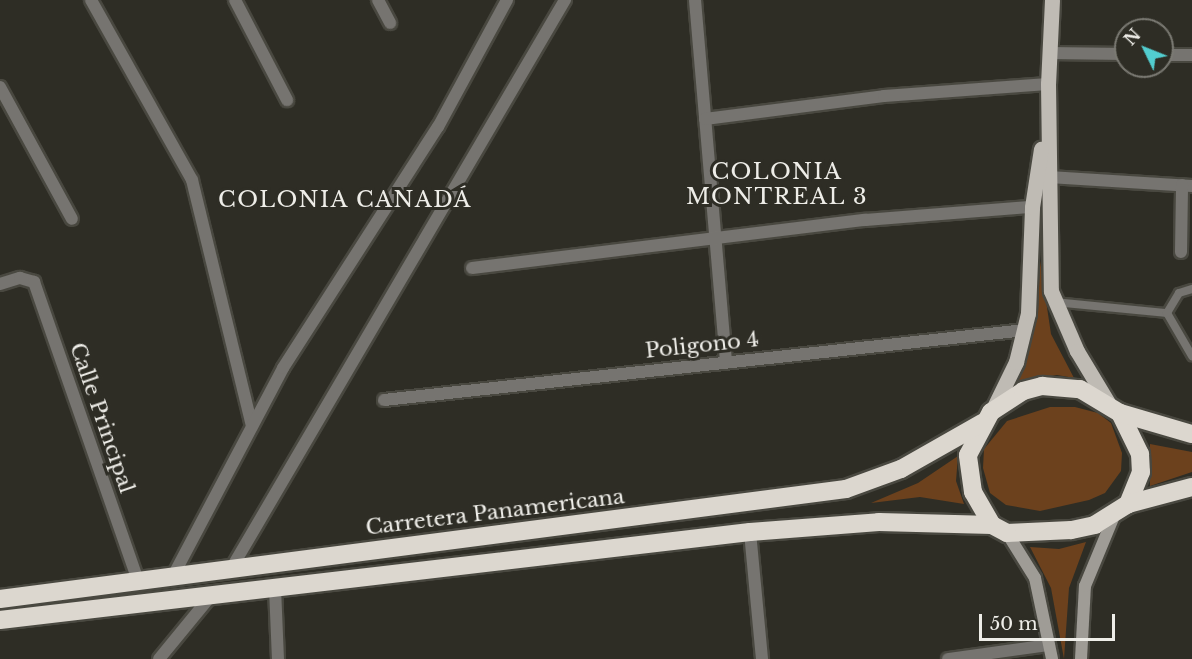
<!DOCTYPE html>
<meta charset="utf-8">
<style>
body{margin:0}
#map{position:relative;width:1192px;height:659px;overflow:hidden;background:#2e2d25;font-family:"Libre Baskerville",serif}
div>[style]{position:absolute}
.green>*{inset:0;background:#6c411d}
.roads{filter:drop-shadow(2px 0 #494840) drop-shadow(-2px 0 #494840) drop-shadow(0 2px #494840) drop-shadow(0 -2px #494840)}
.lane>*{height:8px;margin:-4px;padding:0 4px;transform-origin:4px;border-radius:4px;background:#767470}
.street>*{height:12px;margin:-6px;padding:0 6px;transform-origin:6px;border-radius:6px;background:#767470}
.secondary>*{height:12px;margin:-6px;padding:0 6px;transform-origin:6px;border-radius:6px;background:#9f9c96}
.primary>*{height:15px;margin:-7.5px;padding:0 7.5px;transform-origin:7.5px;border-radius:7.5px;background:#bfbbb4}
.highway>*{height:18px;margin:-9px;padding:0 9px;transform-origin:9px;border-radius:9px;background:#dcd7cf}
span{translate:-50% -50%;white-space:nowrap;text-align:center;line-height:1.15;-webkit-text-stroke:6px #2e2d25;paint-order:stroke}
.street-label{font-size:21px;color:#eeede8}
.neighbourhood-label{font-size:22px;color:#eeede8;letter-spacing:1.5px}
.north{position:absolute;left:1114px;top:18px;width:60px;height:60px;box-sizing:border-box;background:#2e2d25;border:2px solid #7b7a73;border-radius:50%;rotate:313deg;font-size:16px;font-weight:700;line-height:24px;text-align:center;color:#eeede8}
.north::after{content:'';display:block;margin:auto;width:21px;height:27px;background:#52cdcf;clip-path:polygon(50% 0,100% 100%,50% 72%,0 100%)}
.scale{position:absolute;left:979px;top:614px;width:136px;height:27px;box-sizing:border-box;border:3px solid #eeede8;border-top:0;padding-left:8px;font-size:18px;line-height:21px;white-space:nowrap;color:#eeede8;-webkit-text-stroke:4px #2e2d25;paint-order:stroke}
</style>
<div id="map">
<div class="green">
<i style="clip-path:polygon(1039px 254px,1051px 334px,1074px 378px,1057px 375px,1015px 382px,1031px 337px)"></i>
<i style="clip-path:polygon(1050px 407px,1075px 407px,1098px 413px,1111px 423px,1122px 453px,1121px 471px,1105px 493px,1089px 500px,1040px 511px,1006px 505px,990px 493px,983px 468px,984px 449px,1007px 421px)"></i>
<i style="clip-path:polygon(1150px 444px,1192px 452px,1192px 472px,1150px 486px)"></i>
<i style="clip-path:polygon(958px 456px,956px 481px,964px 504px,920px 497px,871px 503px,918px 483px)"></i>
<i style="clip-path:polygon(1086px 542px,1069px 588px,1064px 659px,1051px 588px,1030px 547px,1059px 549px)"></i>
</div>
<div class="roads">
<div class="lane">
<i style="left:1054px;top:302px;width:114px;rotate:5.6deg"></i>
<i style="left:1167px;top:313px;width:50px;rotate:59.8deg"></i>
<i style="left:1167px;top:313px;width:23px;rotate:-59deg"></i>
<i style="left:1179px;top:293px;width:14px;rotate:-17deg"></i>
</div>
<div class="street">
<i style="left:91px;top:0;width:206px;rotate:60.7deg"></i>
<i style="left:192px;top:180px;width:253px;rotate:76.3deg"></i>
<i style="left:235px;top:0;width:113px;rotate:62.5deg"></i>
<i style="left:378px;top:0;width:26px;rotate:62deg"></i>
<i style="left:695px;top:0;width:363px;rotate:85.1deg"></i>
<i style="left:1049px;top:53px;width:77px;rotate:0.7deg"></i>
<i style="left:1162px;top:55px;width:30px"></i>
<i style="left:0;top:87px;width:150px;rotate:61.4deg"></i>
<i style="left:705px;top:119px;width:180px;rotate:-7.3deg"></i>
<i style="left:884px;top:96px;width:164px;rotate:-4.2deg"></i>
<i style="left:1049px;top:177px;width:143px;rotate:3.6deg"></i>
<i style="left:1181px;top:252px;width:67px;rotate:-89.1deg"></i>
<i style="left:472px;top:268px;width:396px;rotate:-7deg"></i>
<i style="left:865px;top:220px;width:168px;rotate:-4.5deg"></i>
<i style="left:0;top:284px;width:21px;rotate:-17deg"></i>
<i style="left:20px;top:278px;width:15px;rotate:16deg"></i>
<i style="left:34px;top:282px;width:316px;rotate:70.8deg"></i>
<i style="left:384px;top:400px;width:645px;rotate:-6.23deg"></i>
<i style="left:750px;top:532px;width:128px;rotate:84.6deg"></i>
<i style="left:231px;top:569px;width:660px;rotate:-59.59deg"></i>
<i style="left:173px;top:576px;width:235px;rotate:-62.1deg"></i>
<i style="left:283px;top:368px;width:287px;rotate:-57.3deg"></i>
<i style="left:438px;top:127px;width:145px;rotate:-61.5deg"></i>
<i style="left:275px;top:588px;width:71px;rotate:87.6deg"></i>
<i style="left:159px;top:659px;width:80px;rotate:-50.6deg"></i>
<i style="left:948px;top:659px;width:102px;rotate:-7.9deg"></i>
</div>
<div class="secondary">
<i style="left:1007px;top:533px;width:53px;rotate:58.1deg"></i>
<i style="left:1035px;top:578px;width:83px;rotate:78.1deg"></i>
<i style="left:1081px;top:659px;width:73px;rotate:-86.9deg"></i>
<i style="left:1085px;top:586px;width:76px;rotate:-67.5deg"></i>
</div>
<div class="primary">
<i style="left:1052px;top:0;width:84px;rotate:92.7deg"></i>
<i style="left:1048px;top:84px;width:207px;rotate:89.2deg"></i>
<i style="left:1051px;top:291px;width:65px;rotate:66.6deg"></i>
<i style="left:1077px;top:351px;width:64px;rotate:59deg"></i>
<i style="left:992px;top:411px;width:55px;rotate:-63.9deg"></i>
<i style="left:1016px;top:362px;width:50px;rotate:-76.2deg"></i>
<i style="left:1028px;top:313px;width:106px;rotate:-87.8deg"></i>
<i style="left:1032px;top:207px;width:59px;rotate:-81.2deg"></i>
</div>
<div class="highway">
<i style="left:1120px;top:413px;width:46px;rotate:64deg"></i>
<i style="left:1140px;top:454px;width:18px;rotate:87deg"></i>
<i style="left:1141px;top:472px;width:35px;rotate:112deg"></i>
<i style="left:1128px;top:504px;width:39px;rotate:148deg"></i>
<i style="left:1095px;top:525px;width:25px;rotate:168deg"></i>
<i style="left:1071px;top:530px;width:64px;rotate:177.3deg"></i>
<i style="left:1007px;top:533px;width:17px;rotate:-152deg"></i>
<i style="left:992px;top:525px;width:38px;rotate:-120deg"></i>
<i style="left:973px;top:492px;width:37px;rotate:-98deg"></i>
<i style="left:968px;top:455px;width:49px;rotate:-61.9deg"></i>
<i style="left:991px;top:412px;width:38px;rotate:-33deg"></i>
<i style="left:1023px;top:391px;width:20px;rotate:-15deg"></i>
<i style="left:1042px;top:386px;width:38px;rotate:5deg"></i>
<i style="left:1080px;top:389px;width:47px;rotate:31deg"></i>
<i style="left:1120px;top:413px;width:75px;rotate:16.3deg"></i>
<i style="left:1128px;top:504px;width:66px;rotate:-14.9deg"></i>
<i style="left:0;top:599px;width:853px;rotate:-7.41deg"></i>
<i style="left:846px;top:489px;width:59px;rotate:-20deg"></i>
<i style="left:901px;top:469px;width:93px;rotate:-29.6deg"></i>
<i style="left:0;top:620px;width:755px;rotate:-6.69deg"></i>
<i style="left:750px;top:532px;width:129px;rotate:-4.4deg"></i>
<i style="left:879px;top:522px;width:113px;rotate:1.5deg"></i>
</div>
</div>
<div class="street-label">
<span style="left:702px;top:345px;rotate:-6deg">Poligono 4</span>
<span style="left:102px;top:418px;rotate:71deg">Calle Principal</span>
<span style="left:495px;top:512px;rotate:-7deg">Carretera Panamericana</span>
</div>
<div class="neighbourhood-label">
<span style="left:777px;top:184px">COLONIA<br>MONTREAL 3</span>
<span style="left:345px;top:200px">COLONIA CANADÁ</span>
</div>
<div class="north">N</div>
<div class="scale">50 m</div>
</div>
